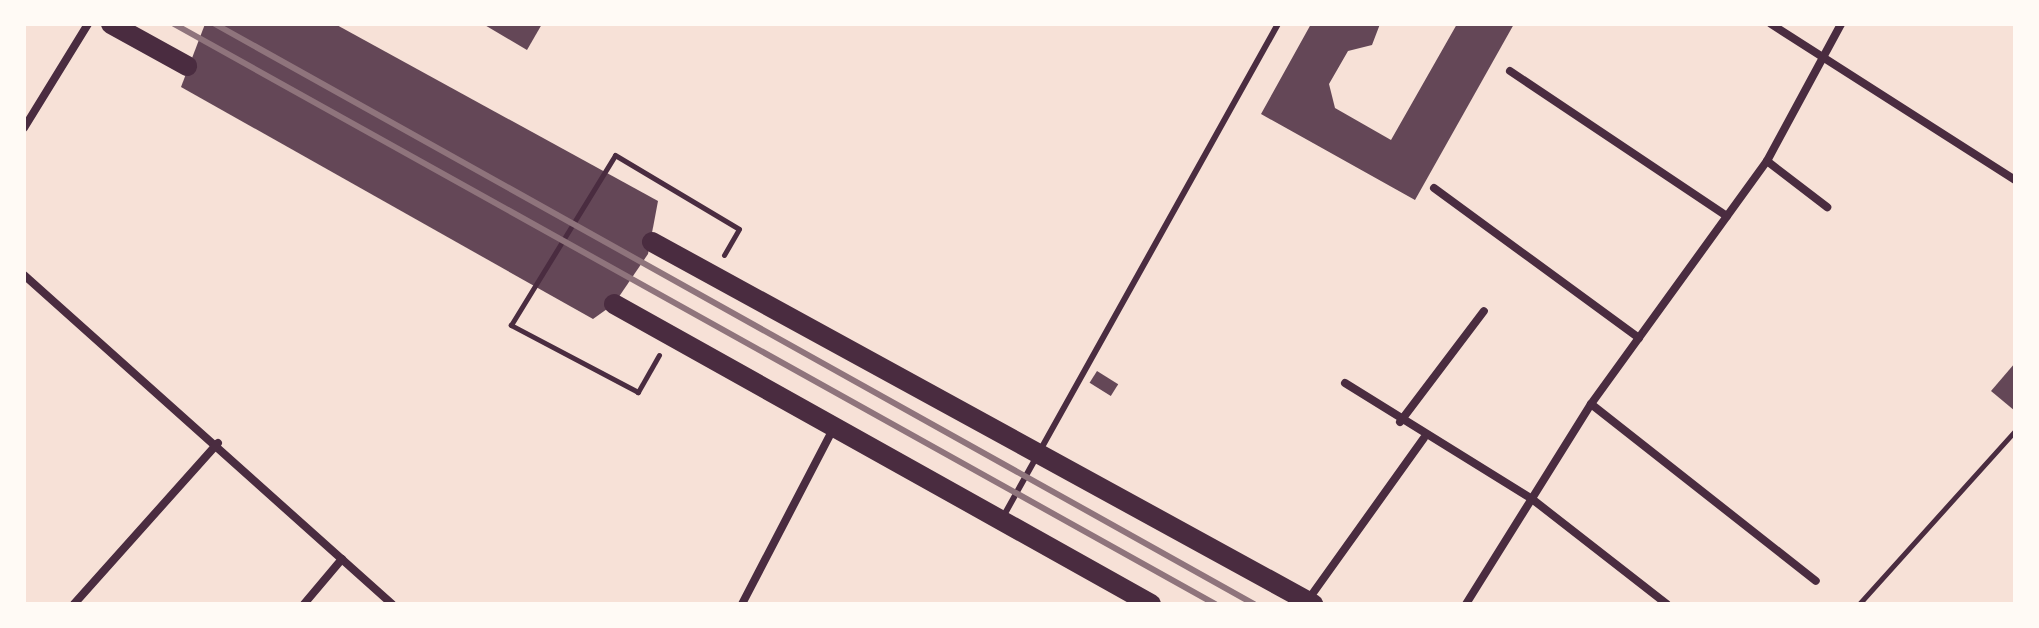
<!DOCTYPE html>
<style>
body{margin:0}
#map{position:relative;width:2039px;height:628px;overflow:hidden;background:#f7e1d7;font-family:"Archivo Narrow",sans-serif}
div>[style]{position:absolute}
.building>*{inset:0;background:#644757;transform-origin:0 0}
.path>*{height:5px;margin:-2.5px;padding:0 2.5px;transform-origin:2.5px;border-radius:2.5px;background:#4a2c40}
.service>*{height:6px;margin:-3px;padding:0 3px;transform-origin:3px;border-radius:3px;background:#4a2c40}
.minor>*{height:8px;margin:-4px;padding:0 4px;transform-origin:4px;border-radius:4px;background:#4a2c40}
.primary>*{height:20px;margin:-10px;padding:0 10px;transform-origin:10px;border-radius:10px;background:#4a2c40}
.rail>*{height:6px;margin:-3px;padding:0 3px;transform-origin:3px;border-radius:3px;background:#8f747c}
span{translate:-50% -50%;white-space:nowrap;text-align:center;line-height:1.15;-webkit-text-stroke:8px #fffaf5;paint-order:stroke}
.frame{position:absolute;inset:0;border:26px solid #fffaf5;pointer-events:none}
</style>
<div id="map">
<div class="building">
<i style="clip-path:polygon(205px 24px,335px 24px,658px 201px,648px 254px,614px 304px,593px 319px,181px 87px)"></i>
<i style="clip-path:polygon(483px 24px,542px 24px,527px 50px)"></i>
<i style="clip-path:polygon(1311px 24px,1380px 24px,1372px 45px,1348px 51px,1329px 84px,1335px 108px,1391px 140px,1457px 24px,1514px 24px,1415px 200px,1261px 114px)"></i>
<i style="clip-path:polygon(2015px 363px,2015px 411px,1991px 391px)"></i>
<i style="left:1097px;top:371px;width:25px;height:14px;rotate:32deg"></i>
</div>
<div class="path">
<i style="left:659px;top:355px;width:43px;rotate:119.6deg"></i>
<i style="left:638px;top:392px;width:144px;rotate:-152.2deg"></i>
<i style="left:511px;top:325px;width:199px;rotate:-58.5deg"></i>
<i style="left:615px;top:155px;width:144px;rotate:30.8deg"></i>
<i style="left:739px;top:229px;width:30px;rotate:120deg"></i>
<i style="left:1859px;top:604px;width:232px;rotate:-48deg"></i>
</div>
<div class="service">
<i style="left:1003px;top:517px;width:565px;rotate:-60.85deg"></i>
</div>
<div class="minor">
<i style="left:1771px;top:24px;width:290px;rotate:32.6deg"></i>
<i style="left:1510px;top:71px;width:261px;rotate:33.8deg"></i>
<i style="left:24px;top:128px;width:122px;rotate:-58.4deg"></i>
<i style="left:1767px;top:161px;width:76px;rotate:37.5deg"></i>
<i style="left:1434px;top:188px;width:254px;rotate:36.2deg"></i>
<i style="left:24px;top:275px;width:494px;rotate:41.8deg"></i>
<i style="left:1345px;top:383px;width:220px;rotate:31.8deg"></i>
<i style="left:1532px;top:499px;width:171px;rotate:37.9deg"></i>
<i style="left:1591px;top:404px;width:286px;rotate:38.2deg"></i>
<i style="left:1400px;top:422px;width:139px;rotate:-52.9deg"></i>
<i style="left:1308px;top:600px;width:199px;rotate:-54.4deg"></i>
<i style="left:74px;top:604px;width:216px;rotate:-48.2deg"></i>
<i style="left:304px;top:604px;width:59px;rotate:-49.8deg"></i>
<i style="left:742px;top:604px;width:197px;rotate:-62.5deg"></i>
<i style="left:1466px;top:604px;width:236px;rotate:-58deg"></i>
<i style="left:1591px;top:404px;width:300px;rotate:-54.1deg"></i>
<i style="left:1767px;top:161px;width:156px;rotate:-61.6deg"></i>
</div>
<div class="primary">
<i style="left:111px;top:24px;width:87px;rotate:28.9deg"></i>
<i style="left:652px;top:242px;width:754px;rotate:28.71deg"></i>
<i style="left:614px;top:304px;width:615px;rotate:29.19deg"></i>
</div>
<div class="rail">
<i style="left:174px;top:24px;width:1192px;rotate:29.12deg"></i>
<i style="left:215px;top:24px;width:1190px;rotate:29.17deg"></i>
</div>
<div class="frame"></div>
</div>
